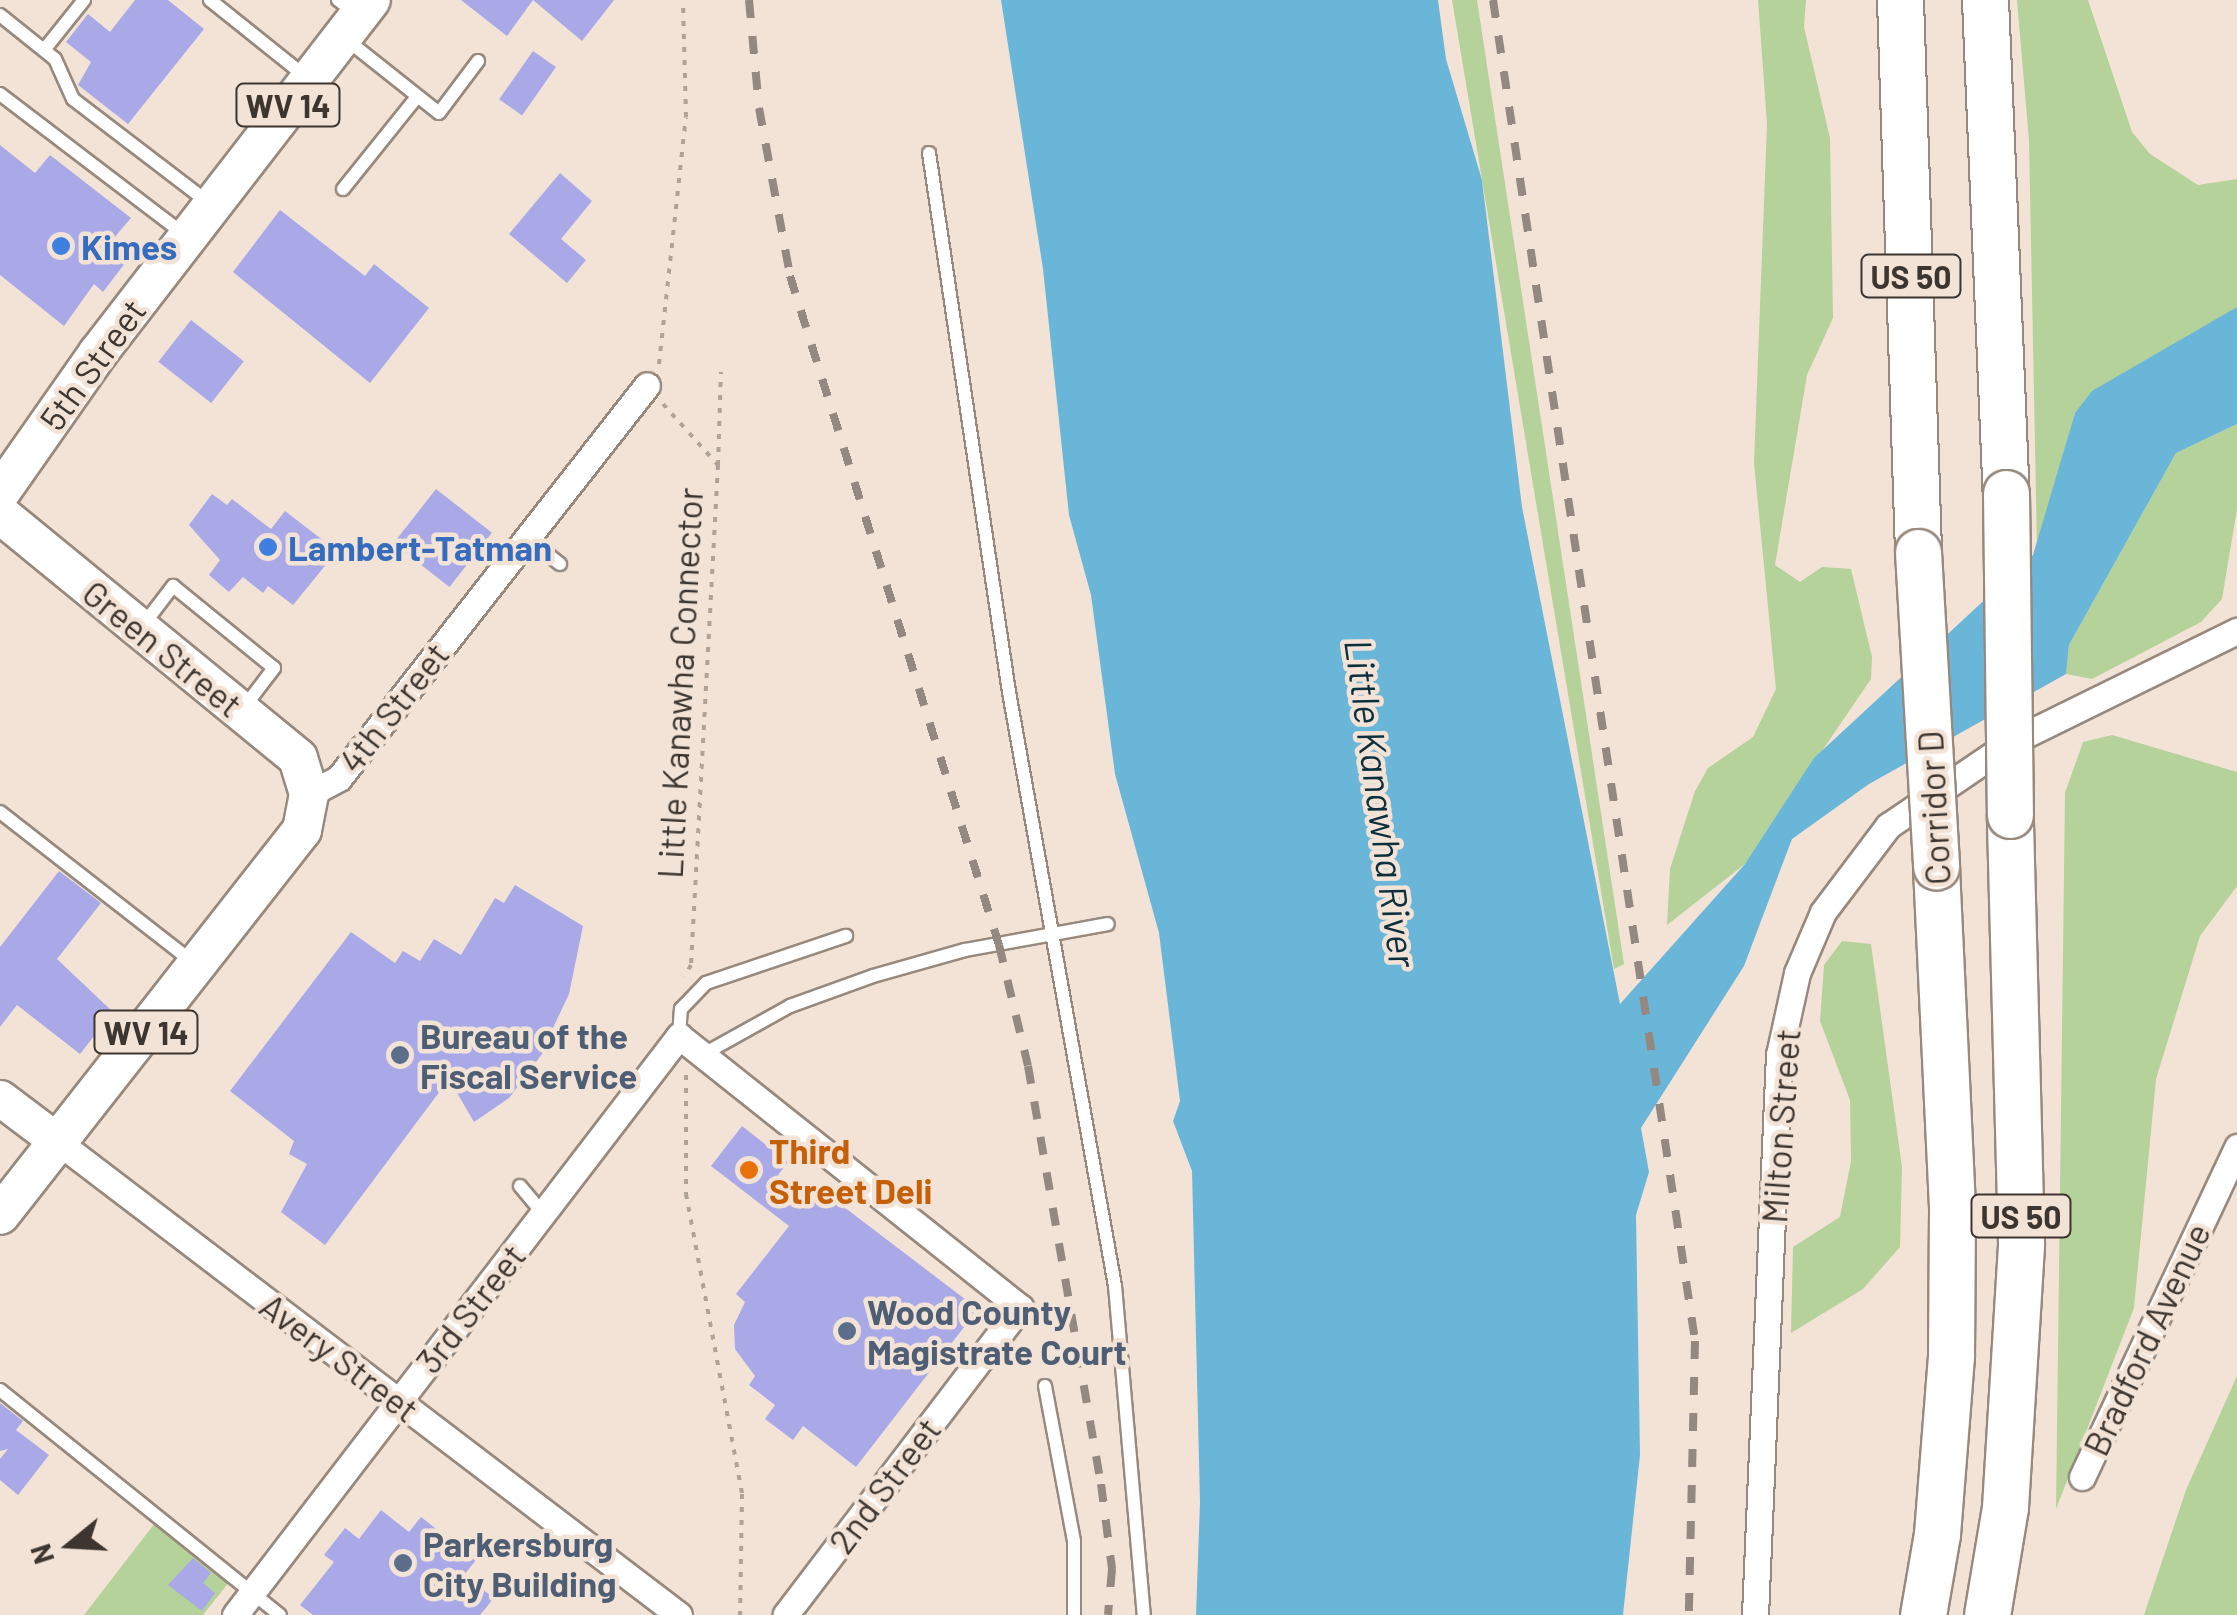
<!DOCTYPE html>
<style>
body{margin:0}
#map{position:relative;width:2237px;height:1615px;overflow:hidden;background:#f3e3d6;font-family:Barlow,sans-serif}
div>[style]{position:absolute}
.green>*{inset:0;background:#b4d29a}
.water>*{inset:0;background:#6ab6d8}
.building>*{inset:0;background:#a9a9e8;transform-origin:0 0}
.path>*{height:4px;margin-top:-2px;transform-origin:0;background:repeating-linear-gradient(90deg,#afa298 0 5px,transparent 0 13px)}
.roads{filter:drop-shadow(2px 0 #97897d) drop-shadow(-2px 0 #97897d) drop-shadow(0 2px #97897d) drop-shadow(0 -2px #97897d)}
.lane>*{height:12px;margin:-6px;padding:0 6px;transform-origin:6px;border-radius:6px;background:#fff}
.street>*{height:25px;margin:-12.5px;padding:0 12.5px;transform-origin:12.5px;border-radius:12.5px;background:#fff}
.secondary>*{height:35px;margin:-17.5px;padding:0 17.5px;transform-origin:17.5px;border-radius:17.5px;background:#fff}
.primary>*{height:38px;margin:-19px;padding:0 19px;transform-origin:19px;border-radius:19px;background:#fff}
.highway>*{height:45px;margin:-22.5px;padding:0 22.5px;transform-origin:22.5px;border-radius:22.5px;background:#fff}
.rail>*{height:8px;margin-top:-4px;transform-origin:0;background:repeating-linear-gradient(90deg,#948880 0 18px,transparent 0 36px)}
.bridges{filter:drop-shadow(2px 0 #97897d) drop-shadow(-2px 0 #97897d) drop-shadow(0 2px #97897d) drop-shadow(0 -2px #97897d)}
.highway-bridge>*{height:45px;margin:-22.5px;padding:0 22.5px;transform-origin:22.5px;border-radius:22.5px;background:#fff}
.dots>*{width:28px;height:28px;translate:-50% -50%;box-sizing:border-box;border:5px solid #f3e3d6;border-radius:50%}
span{translate:-50% -50%;white-space:nowrap;text-align:center;line-height:1.15;-webkit-text-stroke:9px #f3e3d6;paint-order:stroke}
.shield-label span{padding:2px 8px;background:#f3e3d6;border:2px solid;border-radius:8px;-webkit-text-stroke-width:0}
.shield-label{font-size:32px;color:#3c3530;font-weight:700}
.shop-label{font-size:35px;color:#366cbe;font-weight:700}
.left{translate:0 -50%;text-align:left}
.street-label{font-size:35px;color:#3c3530}
.service-label{font-size:35px;color:#4e5e75;font-weight:700}
.food-label{font-size:35px;color:#c56008;font-weight:700}
.water-label{font-size:38px;color:#0a2f3e;font-style:italic}
.north{position:absolute;left:20px;top:1495px;width:100px;height:100px;-webkit-text-stroke:8px #f3e3d6;paint-order:stroke;rotate:252deg;font-size:28px;font-weight:700;line-height:40px;text-align:center;color:#3c3530}
.north::after{content:'';display:block;margin:auto;width:35px;height:45px;background:#3c3530;clip-path:polygon(50% 0,100% 100%,50% 72%,0 100%)}
</style>
<div id="map">
<div class="green">
<i style="clip-path:polygon(1452px 0,1477px 0,1624px 964px,1614px 969px)"></i>
<i style="clip-path:polygon(1758px 0,1806px 0,1804px 27px,1830px 138px,1833px 318px,1807px 375px,1775px 565px,1800px 582px,1822px 567px,1851px 569px,1872px 657px,1871px 679px,1745px 864px,1667px 925px,1670px 869px,1695px 791px,1708px 768px,1753px 737px,1776px 689px,1754px 463px,1767px 124px)"></i>
<i style="clip-path:polygon(2017px 0,2088px 0,2132px 132px,2150px 154px,2198px 185px,2237px 179px,2237px 307px,2075px 413px,2037px 547px,2029px 141px)"></i>
<i style="clip-path:polygon(2237px 424px,2237px 509px,2222px 599px,2201px 622px,2092px 679px,2066px 674px,2069px 645px,2176px 453px)"></i>
<i style="clip-path:polygon(2112px 735px,2237px 772px,2237px 886px,2200px 936px,2156px 1079px,2134px 1308px,2056px 1509px,2065px 793px,2083px 742px)"></i>
<i style="clip-path:polygon(1842px 941px,1871px 944px,1902px 1167px,1900px 1247px,1863px 1289px,1791px 1333px,1793px 1247px,1840px 1217px,1851px 1161px,1850px 1100px,1820px 1021px,1824px 965px)"></i>
<i style="clip-path:polygon(2237px 1376px,2237px 1615px,2144px 1615px,2186px 1490px)"></i>
<i style="clip-path:polygon(155px 1523px,229px 1582px,203px 1615px,84px 1615px)"></i>
</div>
<div class="water">
<i style="clip-path:polygon(1001px 0,1438px 0,1446px 59px,1482px 180px,1522px 507px,1620px 1004px,1745px 864px,1814px 758px,2033px 555px,2075px 413px,2092px 391px,2237px 307px,2237px 424px,2176px 453px,2069px 645px,2066px 674px,1869px 784px,1792px 839px,1744px 966px,1641px 1128px,1649px 1172px,1636px 1215px,1640px 1455px,1623px 1615px,1196px 1615px,1200px 1502px,1192px 1171px,1173px 1121px,1180px 1101px,1159px 933px,1115px 774px,1091px 595px,1069px 515px,1043px 269px)"></i>
</div>
<div class="building">
<i style="clip-path:polygon(135px 0,168px 0,204px 29px,128px 124px,78px 85px,91px 62px,66px 42px,88px 14px,110px 32px)"></i>
<i style="clip-path:polygon(461px 0,614px 0,582px 41px,533px 0,507px 36px)"></i>
<i style="left:533px;top:51px;width:28px;height:59px;rotate:35deg"></i>
<i style="clip-path:polygon(0 145px,35px 173px,50px 155px,131px 218px,114px 238px,132px 254px,103px 292px,94px 284px,64px 326px,0 275px)"></i>
<i style="clip-path:polygon(560px 173px,592px 201px,561px 239px,586px 260px,567px 283px,509px 234px)"></i>
<i style="clip-path:polygon(280px 210px,365px 276px,374px 264px,429px 308px,370px 383px,233px 272px)"></i>
<i style="left:191px;top:320px;width:67px;height:53px;rotate:38deg"></i>
<i style="left:436px;top:489px;width:71px;height:69px;rotate:38deg"></i>
<i style="clip-path:polygon(212px 494px,227px 505px,232px 499px,271px 529px,285px 511px,337px 551px,293px 605px,268px 586px,263px 593px,243px 577px,229px 592px,209px 575px,220px 560px,189px 525px)"></i>
<i style="clip-path:polygon(59px 871px,101px 903px,57px 959px,113px 1012px,80px 1054px,17px 1005px,0 1027px,0 947px)"></i>
<i style="clip-path:polygon(515px 885px,583px 926px,569px 994px,552px 1030px,557px 1034px,509px 1098px,474px 1122px,449px 1079px,325px 1245px,281px 1212px,307px 1164px,289px 1154px,294px 1141px,230px 1091px,351px 932px,395px 963px,403px 951px,420px 961px,434px 939px,461px 955px,495px 898px,504px 903px)"></i>
<i style="clip-path:polygon(742px 1126px,788px 1162px,778px 1175px,808px 1202px,819px 1188px,978px 1309px,856px 1467px,803px 1426px,793px 1440px,765px 1419px,775px 1405px,749px 1385px,755px 1376px,735px 1349px,734px 1325px,745px 1302px,736px 1294px,789px 1226px,711px 1166px)"></i>
<i style="clip-path:polygon(0 1403px,23px 1421px,16px 1430px,49px 1455px,18px 1495px,0 1480px,0 1459px,8px 1449px,0 1451px)"></i>
<i style="clip-path:polygon(381px 1510px,409px 1532px,421px 1517px,476px 1560px,464px 1575px,494px 1598px,480px 1615px,313px 1615px,300px 1605px,334px 1562px,324px 1555px,345px 1528px,359px 1539px)"></i>
<i style="clip-path:polygon(193px 1558px,211px 1573px,203px 1583px,215px 1593px,202px 1611px,168px 1585px)"></i>
</div>
<div class="path">
<i style="left:659px;top:364px;width:248px;rotate:-83.8deg"></i>
<i style="left:686px;top:117px;width:117px;rotate:-91.5deg"></i>
<i style="left:663px;top:404px;width:82px;rotate:48deg"></i>
<i style="left:718px;top:465px;width:501px;rotate:93.09deg"></i>
<i style="left:691px;top:965px;width:13px;rotate:119deg"></i>
<i style="left:718px;top:465px;width:93px;rotate:-88.2deg"></i>
<i style="left:686px;top:1075px;width:119px;rotate:90deg"></i>
<i style="left:686px;top:1194px;width:305px;rotate:79.4deg"></i>
<i style="left:742px;top:1494px;width:121px;rotate:90.9deg"></i>
</div>
<div class="roads">
<div class="lane">
<i style="left:210px;top:0;width:122px;rotate:38.7deg"></i>
<i style="left:338px;top:0;width:24px;rotate:36deg"></i>
<i style="left:0;top:15px;width:70px;rotate:38.7deg"></i>
<i style="left:55px;top:59px;width:44px;rotate:65.8deg"></i>
<i style="left:73px;top:99px;width:171px;rotate:37.4deg"></i>
<i style="left:347px;top:40px;width:117px;rotate:38.4deg"></i>
<i style="left:439px;top:113px;width:65px;rotate:-53.1deg"></i>
<i style="left:44px;top:50px;width:64px;rotate:-51.3deg"></i>
<i style="left:0;top:94px;width:233px;rotate:37.3deg"></i>
<i style="left:929px;top:153px;width:545px;rotate:81.56deg"></i>
<i style="left:1009px;top:692px;width:603px;rotate:79.88deg"></i>
<i style="left:1115px;top:1286px;width:330px;rotate:85deg"></i>
<i style="left:343px;top:189px;width:118px;rotate:-51.2deg"></i>
<i style="left:527px;top:538px;width:42px;rotate:38.2deg"></i>
<i style="left:144px;top:624px;width:48px;rotate:-52.7deg"></i>
<i style="left:173px;top:586px;width:130px;rotate:39.1deg"></i>
<i style="left:274px;top:668px;width:53px;rotate:127.3deg"></i>
<i style="left:0;top:812px;width:247px;rotate:37.9deg"></i>
<i style="left:679px;top:1036px;width:27px;rotate:-86deg"></i>
<i style="left:681px;top:1009px;width:36px;rotate:-46deg"></i>
<i style="left:706px;top:983px;width:148px;rotate:-18.6deg"></i>
<i style="left:702px;top:1055px;width:101px;rotate:-29.1deg"></i>
<i style="left:790px;top:1006px;width:88px;rotate:-19.9deg"></i>
<i style="left:873px;top:976px;width:96px;rotate:-15.8deg"></i>
<i style="left:965px;top:950px;width:145px;rotate:-10.3deg"></i>
<i style="left:520px;top:1186px;width:35px;rotate:50deg"></i>
<i style="left:1045px;top:1386px;width:158px;rotate:79.4deg"></i>
<i style="left:1074px;top:1541px;width:74px;rotate:90deg"></i>
<i style="left:0;top:1390px;width:359px;rotate:38.8deg"></i>
</div>
<div class="street">
<i style="left:309px;top:794px;width:34px;rotate:-28deg"></i>
<i style="left:339px;top:778px;width:499px;rotate:-51.9deg"></i>
<i style="left:57px;top:1141px;width:782px;rotate:37.31deg"></i>
<i style="left:2082px;top:1477px;width:365px;rotate:-64.8deg"></i>
<i style="left:235px;top:1615px;width:730px;rotate:-52.52deg"></i>
<i style="left:679px;top:1036px;width:436px;rotate:38.5deg"></i>
<i style="left:1020px;top:1307px;width:387px;rotate:127.3deg"></i>
<i style="left:1755px;top:1615px;width:561px;rotate:-87.55deg"></i>
<i style="left:1779px;top:1055px;width:84px;rotate:-77.6deg"></i>
<i style="left:1797px;top:973px;width:66px;rotate:-66.9deg"></i>
<i style="left:1823px;top:912px;width:108px;rotate:-52.9deg"></i>
<i style="left:1888px;top:826px;width:149px;rotate:-34.3deg"></i>
<i style="left:2011px;top:742px;width:252px;rotate:-26.2deg"></i>
</div>
<div class="secondary">
<i style="left:0;top:1098px;width:71px;rotate:37deg"></i>
</div>
<div class="primary">
<i style="left:0;top:493px;width:171px;rotate:-55deg"></i>
<i style="left:98px;top:353px;width:446px;rotate:-52.3deg"></i>
<i style="left:0;top:514px;width:385px;rotate:39.3deg"></i>
<i style="left:298px;top:758px;width:38px;rotate:73deg"></i>
<i style="left:309px;top:794px;width:37px;rotate:101deg"></i>
<i style="left:302px;top:830px;width:489px;rotate:128.1deg"></i>
</div>
<div class="highway">
<i style="left:1900px;top:0;width:552px;rotate:88.13deg"></i>
<i style="left:1985px;top:0;width:493px;rotate:87.6deg"></i>
<i style="left:1923px;top:1615px;width:82px;rotate:-80.2deg"></i>
<i style="left:1937px;top:1534px;width:180px;rotate:-85.5deg"></i>
<i style="left:1951px;top:1355px;width:148px;rotate:-89.6deg"></i>
<i style="left:1952px;top:1207px;width:341px;rotate:-92.7deg"></i>
<i style="left:1987px;top:1615px;width:109px;rotate:-80.5deg"></i>
<i style="left:2005px;top:1507px;width:264px;rotate:-86.5deg"></i>
<i style="left:2021px;top:1243px;width:428px;rotate:-91.5deg"></i>
</div>
</div>
<div class="rail">
<i style="left:749px;top:0;width:108px;rotate:84.7deg"></i>
<i style="left:759px;top:108px;width:171px;rotate:79.5deg"></i>
<i style="left:790px;top:276px;width:701px;rotate:72.65deg"></i>
<i style="left:999px;top:945px;width:124px;rotate:76.5deg"></i>
<i style="left:1028px;top:1066px;width:424px;rotate:80.1deg"></i>
<i style="left:1101px;top:1484px;width:86px;rotate:82.6deg"></i>
<i style="left:1112px;top:1569px;width:46px;rotate:95deg"></i>
<i style="left:1493px;top:0;width:1356px;rotate:81.43deg"></i>
<i style="left:1695px;top:1341px;width:274px;rotate:91.3deg"></i>
</div>
<div class="bridges">
<div class="highway-bridge">
<i style="left:2006px;top:493px;width:322px;rotate:89.3deg"></i>
<i style="left:1918px;top:552px;width:315px;rotate:86.7deg"></i>
</div>
</div>
<div class="dots">
<i style="left:61px;top:246px;background:#3f7fe0"></i>
<i style="left:268px;top:547px;background:#3f7fe0"></i>
<i style="left:400px;top:1055px;background:#5c6f8a"></i>
<i style="left:749px;top:1170px;background:#e8710a"></i>
<i style="left:847px;top:1331px;background:#5c6f8a"></i>
<i style="left:403px;top:1563px;background:#5c6f8a"></i>
</div>
<div class="shield-label">
<span style="left:288px;top:105px">WV 14</span>
<span style="left:1911px;top:276px">US 50</span>
<span style="left:146px;top:1032px">WV 14</span>
<span style="left:2021px;top:1216px">US 50</span>
</div>
<div class="shop-label">
<span class="left" style="left:81px;top:246px">Kimes</span>
<span class="left" style="left:288px;top:547px">Lambert-Tatman</span>
</div>
<div class="street-label">
<span style="left:92px;top:364px;rotate:-54deg">5th Street</span>
<span style="left:163px;top:648px;rotate:39deg">Green Street</span>
<span style="left:679px;top:683px;rotate:-87deg">Little Kanawha Connector</span>
<span style="left:393px;top:707px;rotate:-52deg">4th Street</span>
<span style="left:1933px;top:808px;rotate:-93deg">Corridor D</span>
<span style="left:1780px;top:1126px;rotate:-86deg">Milton Street</span>
<span style="left:470px;top:1308px;rotate:-52deg">3rd Street</span>
<span style="left:2146px;top:1339px;rotate:-65deg">Bradford Avenue</span>
<span style="left:340px;top:1357px;rotate:37deg">Avery Street</span>
<span style="left:884px;top:1485px;rotate:-53deg">2nd Street</span>
</div>
<div class="service-label">
<span class="left" style="left:420px;top:1055px">Bureau of the<br>Fiscal Service</span>
<span class="left" style="left:867px;top:1331px">Wood County<br>Magistrate Court</span>
<span class="left" style="left:423px;top:1563px">Parkersburg<br>City Building</span>
</div>
<div class="food-label">
<span class="left" style="left:769px;top:1170px">Third<br>Street Deli</span>
</div>
<div class="water-label">
<span style="left:1381px;top:803px;rotate:82deg">Little Kanawha River</span>
</div>
<div class="north">N</div>
</div>
